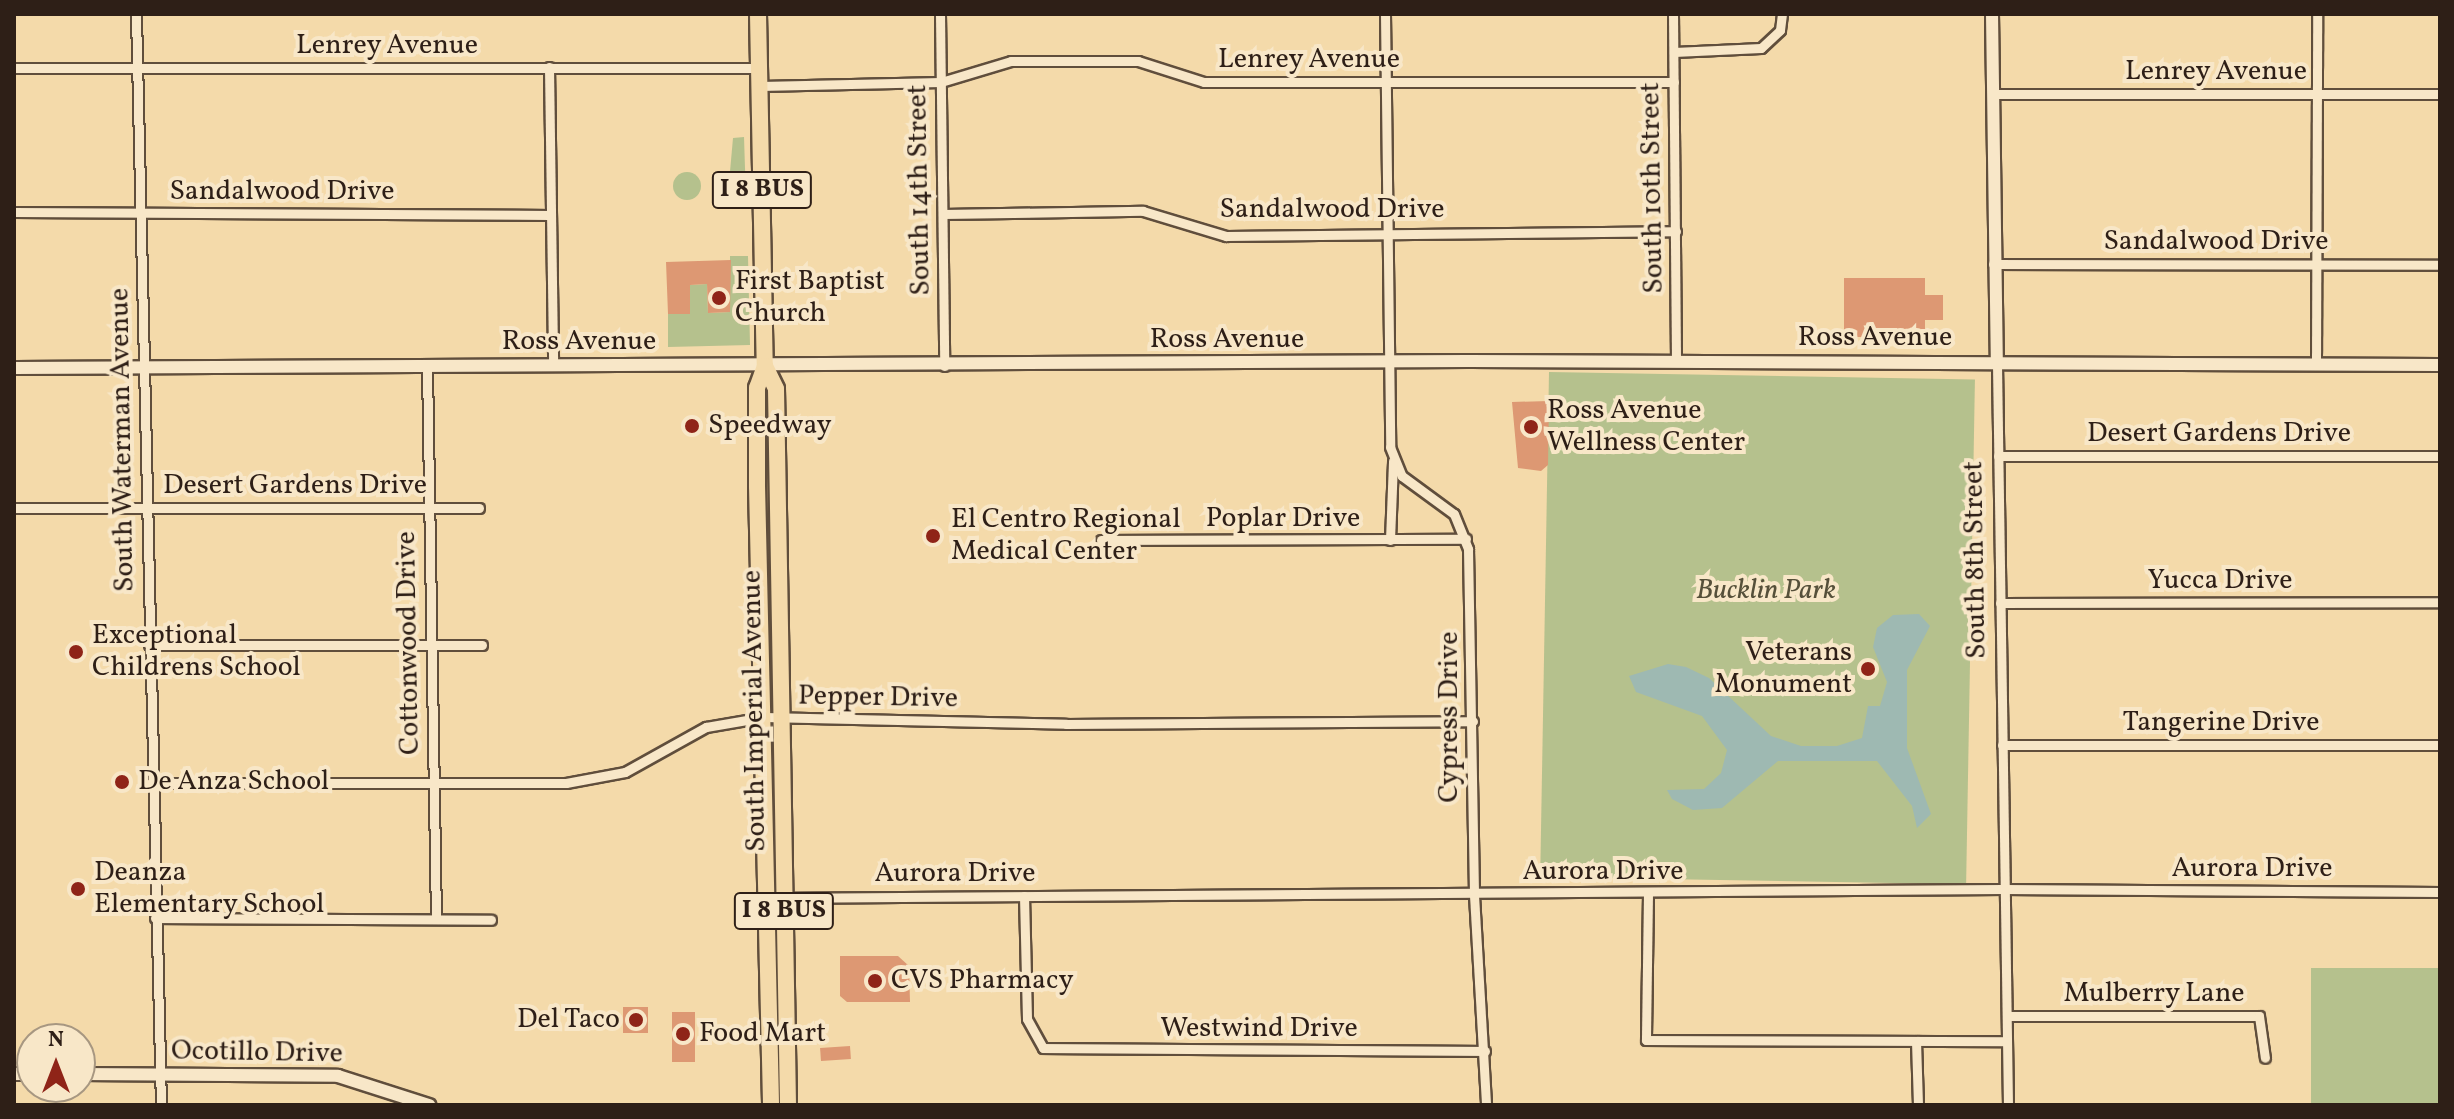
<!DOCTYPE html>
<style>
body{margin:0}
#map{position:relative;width:2454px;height:1119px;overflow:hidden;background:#f4daaa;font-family:Vollkorn,serif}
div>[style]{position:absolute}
.green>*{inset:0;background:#b5c18d;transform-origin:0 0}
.round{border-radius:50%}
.water>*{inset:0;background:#9eb9b2}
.building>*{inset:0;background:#dd9873;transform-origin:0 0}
.roads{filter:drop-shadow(2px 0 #604e3c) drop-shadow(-2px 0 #604e3c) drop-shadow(0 2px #604e3c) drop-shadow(0 -2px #604e3c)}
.street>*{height:9px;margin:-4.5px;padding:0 4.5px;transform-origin:4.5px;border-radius:4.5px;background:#f8e7c8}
.secondary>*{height:12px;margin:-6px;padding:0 6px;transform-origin:6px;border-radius:6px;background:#f8e7c8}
.highway>*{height:16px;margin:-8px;padding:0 8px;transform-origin:8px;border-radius:8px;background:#f4daaa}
.dots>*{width:22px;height:22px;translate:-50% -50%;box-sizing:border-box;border:4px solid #f8e7c8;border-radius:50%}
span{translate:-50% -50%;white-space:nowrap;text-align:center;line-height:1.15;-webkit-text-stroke:8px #f8e7c8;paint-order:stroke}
.shield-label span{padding:2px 6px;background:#f8e7c8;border:2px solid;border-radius:6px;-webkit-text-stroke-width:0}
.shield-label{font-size:26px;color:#2e1f17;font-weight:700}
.street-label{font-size:28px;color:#2e1f17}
.poi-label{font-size:28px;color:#2e1f17}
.left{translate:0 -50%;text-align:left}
.right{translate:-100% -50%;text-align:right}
.park-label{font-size:28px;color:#56503a;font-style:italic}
.frame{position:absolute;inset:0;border:16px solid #2e1f17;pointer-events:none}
.north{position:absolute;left:16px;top:1023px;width:80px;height:80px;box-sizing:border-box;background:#f8e7c8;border:2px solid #a79781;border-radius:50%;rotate:0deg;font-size:22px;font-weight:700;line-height:32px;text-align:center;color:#2e1f17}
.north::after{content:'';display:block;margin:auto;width:28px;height:36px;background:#8f2418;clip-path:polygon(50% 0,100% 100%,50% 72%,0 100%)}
</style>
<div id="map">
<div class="green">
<i style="clip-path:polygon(744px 137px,746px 199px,728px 194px,733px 138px)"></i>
<i class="round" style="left:673px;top:172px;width:28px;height:28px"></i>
<i style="clip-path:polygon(730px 256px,748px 256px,750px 345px,668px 347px,668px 314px,690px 314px,690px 285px,707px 284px,708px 313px,730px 312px)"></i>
<i style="left:1549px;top:372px;width:426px;height:505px;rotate:1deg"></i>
<i style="left:2440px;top:968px;width:137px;height:129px;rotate:90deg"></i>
</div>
<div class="water">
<i style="clip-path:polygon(1919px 614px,1930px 626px,1907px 670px,1907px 748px,1931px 814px,1917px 828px,1912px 806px,1877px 761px,1778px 761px,1722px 808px,1693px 810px,1672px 799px,1667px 790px,1704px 789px,1721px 773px,1727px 750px,1702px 716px,1636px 692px,1629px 676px,1668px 664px,1686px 667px,1709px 678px,1771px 736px,1801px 746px,1837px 746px,1862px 738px,1868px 706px,1880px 706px,1887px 682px,1873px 647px,1877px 628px,1893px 615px)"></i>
</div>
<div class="building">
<i style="clip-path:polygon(731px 260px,730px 312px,708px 313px,707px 284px,690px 285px,690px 314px,668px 314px,666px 262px)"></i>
<i style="clip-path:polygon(1844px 278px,1925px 278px,1925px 295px,1943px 295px,1943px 320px,1925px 320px,1925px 337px,1844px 337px)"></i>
<i style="clip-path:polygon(1549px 401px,1548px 465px,1541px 471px,1518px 468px,1512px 402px)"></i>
<i style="clip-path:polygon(840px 956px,898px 956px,909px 966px,910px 1002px,847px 1002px,840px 996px)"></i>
<i style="left:623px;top:1007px;width:25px;height:26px"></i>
<i style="left:672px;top:1012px;width:23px;height:50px"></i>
<i style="left:850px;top:1046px;width:13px;height:30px;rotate:86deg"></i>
</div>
<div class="roads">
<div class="street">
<i style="left:136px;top:14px;width:1091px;rotate:88.69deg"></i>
<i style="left:940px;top:14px;width:352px;rotate:89.3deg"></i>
<i style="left:1385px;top:14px;width:433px;rotate:89.3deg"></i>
<i style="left:1390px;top:447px;width:31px;rotate:68deg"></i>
<i style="left:1402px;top:476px;width:64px;rotate:36.2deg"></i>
<i style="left:1454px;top:514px;width:38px;rotate:68deg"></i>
<i style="left:1468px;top:549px;width:346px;rotate:89deg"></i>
<i style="left:1474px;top:895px;width:210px;rotate:86.7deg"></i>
<i style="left:1673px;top:14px;width:347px;rotate:89.5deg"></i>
<i style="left:1674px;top:52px;width:87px;rotate:-2.6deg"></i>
<i style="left:1761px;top:48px;width:26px;rotate:-43deg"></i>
<i style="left:1780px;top:30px;width:16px;rotate:-83deg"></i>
<i style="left:549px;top:67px;width:299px;rotate:89.2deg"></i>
<i style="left:14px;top:68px;width:746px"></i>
<i style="left:760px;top:86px;width:181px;rotate:-1.3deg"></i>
<i style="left:941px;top:82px;width:73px;rotate:-16.7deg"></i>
<i style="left:1011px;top:61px;width:127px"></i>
<i style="left:1138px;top:61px;width:69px;rotate:17.7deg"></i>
<i style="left:1204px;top:82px;width:470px"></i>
<i style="left:1992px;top:94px;width:448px"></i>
<i style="left:14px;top:212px;width:536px;rotate:0.32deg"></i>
<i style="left:943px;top:214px;width:200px;rotate:-0.9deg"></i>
<i style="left:1143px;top:211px;width:87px;rotate:16.8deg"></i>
<i style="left:1226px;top:236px;width:450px;rotate:-0.6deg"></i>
<i style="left:1993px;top:264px;width:447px;rotate:0.1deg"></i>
<i style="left:1997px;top:364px;width:741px;rotate:89.15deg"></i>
<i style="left:2316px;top:365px;width:351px;rotate:-89.8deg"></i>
<i style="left:427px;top:366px;width:553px;rotate:89.07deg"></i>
<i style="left:1998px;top:456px;width:442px"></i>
<i style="left:14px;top:508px;width:465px"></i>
<i style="left:1101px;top:540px;width:365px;rotate:-0.2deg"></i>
<i style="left:1390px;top:540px;width:79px;rotate:-87.8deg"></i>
<i style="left:2000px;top:603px;width:440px;rotate:-0.1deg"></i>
<i style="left:149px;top:645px;width:333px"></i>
<i style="left:2002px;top:745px;width:438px"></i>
<i style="left:151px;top:783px;width:415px"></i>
<i style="left:566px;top:783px;width:60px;rotate:-10.6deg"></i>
<i style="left:625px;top:772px;width:93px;rotate:-29.1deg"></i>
<i style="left:706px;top:727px;width:59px;rotate:-9.8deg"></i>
<i style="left:764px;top:717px;width:302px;rotate:1.3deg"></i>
<i style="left:1066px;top:724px;width:407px;rotate:-0.4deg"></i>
<i style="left:1648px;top:894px;width:146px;rotate:90.8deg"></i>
<i style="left:1646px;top:1040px;width:361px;rotate:0.2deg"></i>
<i style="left:1024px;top:896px;width:123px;rotate:88.6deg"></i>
<i style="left:1027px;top:1019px;width:33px;rotate:61deg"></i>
<i style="left:1043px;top:1048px;width:442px;rotate:0.4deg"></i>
<i style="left:767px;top:898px;width:1236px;rotate:-0.42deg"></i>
<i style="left:2003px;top:889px;width:437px;rotate:0.4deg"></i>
<i style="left:155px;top:918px;width:336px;rotate:0.3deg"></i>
<i style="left:2007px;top:1016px;width:252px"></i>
<i style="left:2259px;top:1016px;width:42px;rotate:81.9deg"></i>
<i style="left:1916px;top:1041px;width:64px;rotate:88.2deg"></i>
</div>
<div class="secondary">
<i style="left:1992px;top:14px;width:350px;rotate:89.2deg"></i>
<i style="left:14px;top:368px;width:1454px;rotate:-0.28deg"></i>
<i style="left:1468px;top:361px;width:972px;rotate:0.24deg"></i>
<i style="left:14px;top:1074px;width:18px"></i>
<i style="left:80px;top:1074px;width:258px;rotate:0.4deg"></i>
<i style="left:338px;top:1076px;width:96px;rotate:17.7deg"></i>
</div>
<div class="highway">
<i style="left:758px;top:14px;width:352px;rotate:88.9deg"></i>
<i style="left:765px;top:366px;width:23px;rotate:110deg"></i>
<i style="left:757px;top:388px;width:98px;rotate:90deg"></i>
<i style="left:757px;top:486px;width:619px;rotate:88.7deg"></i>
<i style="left:765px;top:366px;width:25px;rotate:64deg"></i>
<i style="left:776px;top:389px;width:716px;rotate:89.04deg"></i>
</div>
</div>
<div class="dots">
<i style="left:719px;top:298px;background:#8f2418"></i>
<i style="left:692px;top:426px;background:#8f2418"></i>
<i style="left:1531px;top:427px;background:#8f2418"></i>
<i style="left:933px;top:536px;background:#8f2418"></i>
<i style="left:76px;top:652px;background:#8f2418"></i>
<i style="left:1868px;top:669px;background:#8f2418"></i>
<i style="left:122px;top:782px;background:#8f2418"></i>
<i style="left:78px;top:889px;background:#8f2418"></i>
<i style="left:875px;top:981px;background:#8f2418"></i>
<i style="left:636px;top:1020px;background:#8f2418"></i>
<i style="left:683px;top:1034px;background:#8f2418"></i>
</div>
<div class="shield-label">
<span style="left:762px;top:190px">I 8 BUS</span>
<span style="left:784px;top:911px">I 8 BUS</span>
</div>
<div class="street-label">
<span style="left:387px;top:46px">Lenrey Avenue</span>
<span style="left:1309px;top:60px">Lenrey Avenue</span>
<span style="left:2216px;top:72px">Lenrey Avenue</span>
<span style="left:1653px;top:188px;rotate:-91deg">South 10th Street</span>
<span style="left:920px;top:190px;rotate:-91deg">South 14th Street</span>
<span style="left:282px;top:192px">Sandalwood Drive</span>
<span style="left:1332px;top:210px">Sandalwood Drive</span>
<span style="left:2216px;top:242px">Sandalwood Drive</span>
<span style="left:1875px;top:338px">Ross Avenue</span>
<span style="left:1227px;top:340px">Ross Avenue</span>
<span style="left:579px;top:342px">Ross Avenue</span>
<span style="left:2219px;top:434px">Desert Gardens Drive</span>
<span style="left:123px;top:440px;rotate:-91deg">South Waterman Avenue</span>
<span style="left:295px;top:486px">Desert Gardens Drive</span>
<span style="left:1283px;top:519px">Poplar Drive</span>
<span style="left:1976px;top:560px;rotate:-91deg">South 8th Street</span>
<span style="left:2220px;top:581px">Yucca Drive</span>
<span style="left:409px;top:643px;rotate:-91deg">Cottonwood Drive</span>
<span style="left:878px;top:698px;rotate:1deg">Pepper Drive</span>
<span style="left:755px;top:711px;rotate:-91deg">South Imperial Avenue</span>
<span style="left:1450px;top:717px;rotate:-90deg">Cypress Drive</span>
<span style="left:2221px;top:723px">Tangerine Drive</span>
<span style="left:2252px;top:869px">Aurora Drive</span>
<span style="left:1603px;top:872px">Aurora Drive</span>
<span style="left:955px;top:874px">Aurora Drive</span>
<span style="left:2154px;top:994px">Mulberry Lane</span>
<span style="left:1259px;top:1029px">Westwind Drive</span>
<span style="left:257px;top:1053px;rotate:1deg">Ocotillo Drive</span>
</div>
<div class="poi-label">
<span class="left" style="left:735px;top:298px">First Baptist<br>Church</span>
<span class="left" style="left:1547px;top:427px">Ross Avenue<br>Wellness Center</span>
<span class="left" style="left:708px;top:426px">Speedway</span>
<span class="left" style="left:951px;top:536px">El Centro Regional<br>Medical Center</span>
<span class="left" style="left:92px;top:652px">Exceptional<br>Childrens School</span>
<span class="right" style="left:1852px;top:669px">Veterans<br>Monument</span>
<span class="left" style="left:138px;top:782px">De Anza School</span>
<span class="left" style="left:94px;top:889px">Deanza<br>Elementary School</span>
<span class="left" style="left:891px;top:981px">CVS Pharmacy</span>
<span class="right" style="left:620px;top:1020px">Del Taco</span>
<span class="left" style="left:699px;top:1034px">Food Mart</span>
</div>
<div class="park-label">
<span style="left:1766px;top:591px">Bucklin Park</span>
</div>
<div class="frame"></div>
<div class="north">N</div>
</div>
